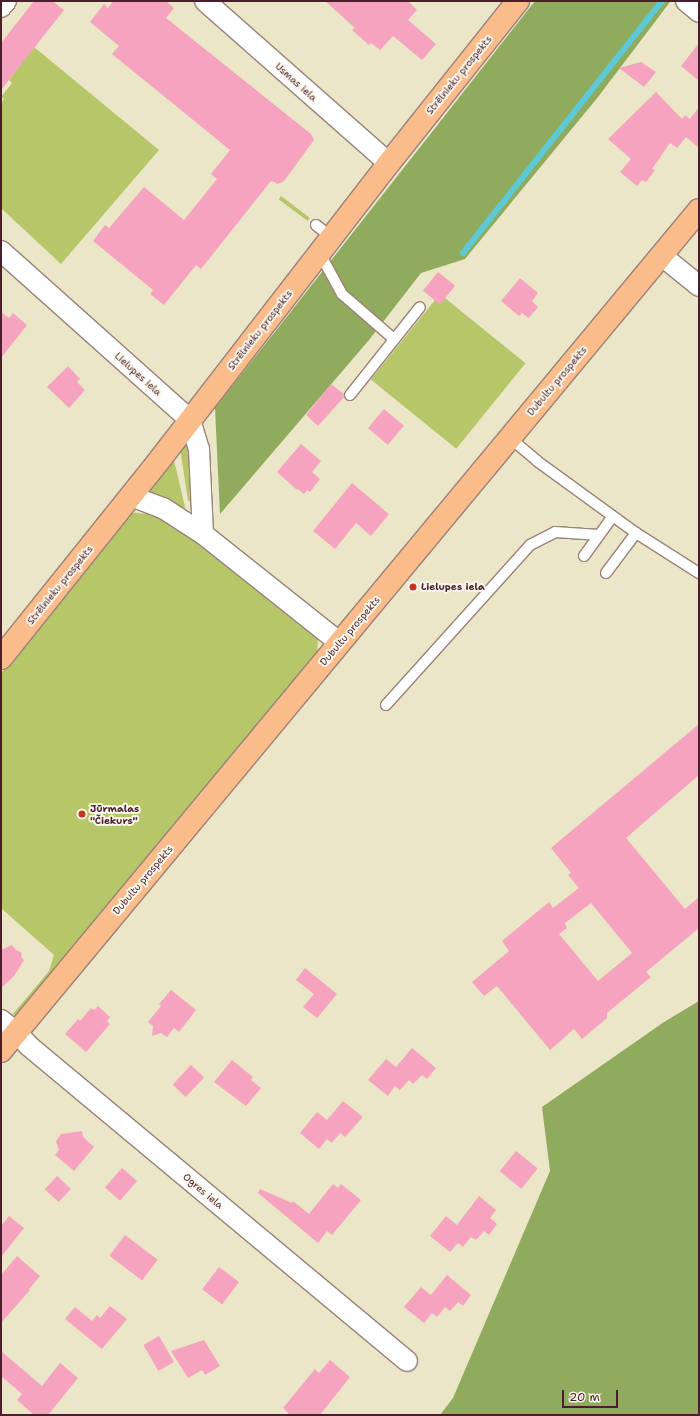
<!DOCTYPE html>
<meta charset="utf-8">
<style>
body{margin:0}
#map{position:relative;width:700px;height:1416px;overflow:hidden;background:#ece6c9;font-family:"Shantell Sans",sans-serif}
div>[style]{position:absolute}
.green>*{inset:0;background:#b6c669;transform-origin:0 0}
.forest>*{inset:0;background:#90ab5d}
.stream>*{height:5.5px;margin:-2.75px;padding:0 2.75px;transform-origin:2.75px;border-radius:2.75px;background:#5dc9d4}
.building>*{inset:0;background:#f5a3be;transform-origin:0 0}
.roads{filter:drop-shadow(1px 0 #9b827a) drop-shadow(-1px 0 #9b827a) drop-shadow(0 1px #9b827a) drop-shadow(0 -1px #9b827a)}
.service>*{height:10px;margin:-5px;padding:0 5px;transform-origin:5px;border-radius:5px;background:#fff}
.minor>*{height:20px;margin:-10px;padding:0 10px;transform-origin:10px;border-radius:10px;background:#fff}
.primary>*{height:22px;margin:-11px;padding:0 11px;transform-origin:11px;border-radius:11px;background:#f9bc8a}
.dots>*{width:11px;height:11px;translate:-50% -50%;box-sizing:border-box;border:2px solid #fbf7ec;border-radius:50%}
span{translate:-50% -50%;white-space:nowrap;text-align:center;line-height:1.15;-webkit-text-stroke:4px #fbf7ec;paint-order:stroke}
.street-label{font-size:10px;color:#4a1f2b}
.poi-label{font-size:10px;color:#4a1f2b;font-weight:700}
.left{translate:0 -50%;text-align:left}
.frame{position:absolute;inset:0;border:2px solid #4a1f2b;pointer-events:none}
.scale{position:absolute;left:562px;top:1390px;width:56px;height:18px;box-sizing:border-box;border:2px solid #4a1f2b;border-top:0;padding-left:5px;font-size:12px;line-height:14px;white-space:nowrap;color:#4a1f2b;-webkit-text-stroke:3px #fbf7ec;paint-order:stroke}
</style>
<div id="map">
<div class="green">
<i style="clip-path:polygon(34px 47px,159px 150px,61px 264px,1px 208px,1px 104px,4px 99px,1px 97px,12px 83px,9px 80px)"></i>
<i style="left:281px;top:196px;width:36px;height:4px;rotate:37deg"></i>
<i style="left:440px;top:294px;width:110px;height:110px;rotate:39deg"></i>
<i style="clip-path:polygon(185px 444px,191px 451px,192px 499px,190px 502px,188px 500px,180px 449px)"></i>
<i style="clip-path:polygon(174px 460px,185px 507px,183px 512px,150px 495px,150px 490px)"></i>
<i style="clip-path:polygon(127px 512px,159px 515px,190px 535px,318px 638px,317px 654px,23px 1013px,12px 1015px,49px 971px,54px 955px,1px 908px,1px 673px)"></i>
</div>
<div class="forest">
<i style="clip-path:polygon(535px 1px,670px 2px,598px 97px,465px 259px,421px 273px,369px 340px,220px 514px,215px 408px)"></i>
<i style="clip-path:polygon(699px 1001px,699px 1415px,440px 1415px,453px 1398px,550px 1171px,542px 1107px,664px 1022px)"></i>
</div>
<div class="stream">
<i style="left:463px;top:253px;width:321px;rotate:-51.7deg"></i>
</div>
<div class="building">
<i style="clip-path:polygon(34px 1px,52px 1px,64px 10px,1px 90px,1px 43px)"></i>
<i style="clip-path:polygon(113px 1px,166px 1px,174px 8px,166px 18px,311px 134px,314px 140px,284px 181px,278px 184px,271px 181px,201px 269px,196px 265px,164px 305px,150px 294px,153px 290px,93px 241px,105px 225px,109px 228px,144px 187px,184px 220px,217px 179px,211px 174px,230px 150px,112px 54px,119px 46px,90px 22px,104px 4px,108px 8px)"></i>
<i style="clip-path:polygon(325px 1px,408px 1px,417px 10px,408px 20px,436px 44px,422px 60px,393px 36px,380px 50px,371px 43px,369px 45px,352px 30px,355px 28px)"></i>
<i style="clip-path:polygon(699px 43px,699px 81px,681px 66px)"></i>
<i style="clip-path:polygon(641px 62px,656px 72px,644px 87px,619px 68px)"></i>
<i style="clip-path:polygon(656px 92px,682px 119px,685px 115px,690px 119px,699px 107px,699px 148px,686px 137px,677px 148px,670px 143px,652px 169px,655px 170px,646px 182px,642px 180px,637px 186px,620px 172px,631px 159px,608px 139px)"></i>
<i style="left:438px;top:272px;width:22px;height:24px;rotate:39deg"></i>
<i style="clip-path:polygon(520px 278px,538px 293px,532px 301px,538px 307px,529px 318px,522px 313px,519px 316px,501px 301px)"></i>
<i style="clip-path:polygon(1px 312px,9px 318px,13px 313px,27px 325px,1px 358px)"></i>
<i style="clip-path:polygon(68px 366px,80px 379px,77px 382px,85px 390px,69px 408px,47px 387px)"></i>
<i style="clip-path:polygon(331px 384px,344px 394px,344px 397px,318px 426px,306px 415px)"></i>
<i style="left:384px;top:409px;width:26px;height:25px;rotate:40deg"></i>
<i style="clip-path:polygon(301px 444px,321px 461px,312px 472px,320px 479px,310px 492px,307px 490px,304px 494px,298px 489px,297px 490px,277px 472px)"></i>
<i style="clip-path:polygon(352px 483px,389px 514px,371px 536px,356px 523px,335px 549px,313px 531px)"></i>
<i style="clip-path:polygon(evenodd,699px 724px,699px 775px,626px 838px,685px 909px,699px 897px,699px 928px,646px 972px,651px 977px,607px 1013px,607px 1018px,582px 1039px,574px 1029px,550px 1050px,497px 986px,484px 996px,472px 982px,509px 951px,502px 941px,549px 902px,553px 908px,579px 888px,568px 875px,571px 873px,551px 848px,699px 724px,591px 903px,632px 953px,598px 981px,559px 934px,567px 928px,565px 923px,591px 903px)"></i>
<i style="clip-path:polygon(12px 945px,16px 950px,22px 953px,21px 957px,24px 960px,14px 976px,1px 988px,1px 950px)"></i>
<i style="clip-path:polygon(305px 968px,337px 994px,317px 1018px,303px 1007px,314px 994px,296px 980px)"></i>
<i style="clip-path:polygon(171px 990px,196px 1010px,179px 1032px,174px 1028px,167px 1037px,161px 1033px,152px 1036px,153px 1026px,148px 1022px,161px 1006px,159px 1004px)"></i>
<i style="clip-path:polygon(98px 1006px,110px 1017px,107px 1021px,110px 1024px,86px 1052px,65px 1034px,78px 1019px,80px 1021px,91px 1008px,94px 1010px)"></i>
<i style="clip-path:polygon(412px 1048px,436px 1068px,427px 1079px,422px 1075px,413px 1084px,409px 1080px,400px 1090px,395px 1086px,388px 1096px,368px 1080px,386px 1059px,396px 1067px)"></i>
<i style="clip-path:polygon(232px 1060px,253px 1077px,251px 1080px,261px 1088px,246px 1106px,214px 1082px)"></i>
<i style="left:191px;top:1065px;width:18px;height:27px;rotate:43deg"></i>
<i style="clip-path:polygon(343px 1101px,363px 1117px,345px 1137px,340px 1133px,332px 1143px,327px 1139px,319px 1149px,300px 1133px,317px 1112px,327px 1120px)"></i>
<i style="clip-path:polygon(82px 1131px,83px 1137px,94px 1147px,74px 1171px,55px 1155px,59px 1150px,56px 1141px,61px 1134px)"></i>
<i style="left:516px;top:1151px;width:28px;height:26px;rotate:39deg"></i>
<i style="left:122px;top:1168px;width:20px;height:26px;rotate:41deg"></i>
<i style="left:57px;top:1176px;width:19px;height:18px;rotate:43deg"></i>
<i style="clip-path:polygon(333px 1184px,338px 1188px,341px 1184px,361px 1200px,332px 1235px,327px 1231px,318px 1243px,258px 1193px,260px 1189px,292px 1203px,293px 1201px,309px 1214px)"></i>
<i style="clip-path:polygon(479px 1196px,496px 1210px,490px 1218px,497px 1224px,489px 1235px,484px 1231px,476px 1240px,471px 1237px,463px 1247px,458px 1243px,450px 1252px,430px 1236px,446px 1216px,457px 1225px)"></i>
<i style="clip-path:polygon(9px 1216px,24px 1228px,1px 1257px,1px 1226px)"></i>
<i style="left:125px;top:1235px;width:41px;height:26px;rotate:37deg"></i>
<i style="clip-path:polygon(17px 1256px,40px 1276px,29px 1289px,30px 1290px,1px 1323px,1px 1275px)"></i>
<i style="left:219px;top:1267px;width:25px;height:28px;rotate:37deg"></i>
<i style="clip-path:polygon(447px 1275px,471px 1295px,463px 1306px,458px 1302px,450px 1311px,445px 1307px,437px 1317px,432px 1313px,424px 1323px,404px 1307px,421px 1287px,431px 1295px)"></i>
<i style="clip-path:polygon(110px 1306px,127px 1319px,102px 1349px,65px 1319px,75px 1307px,92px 1321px,97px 1315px,100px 1318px)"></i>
<i style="left:159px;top:1336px;width:30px;height:18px;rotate:60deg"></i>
<i style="clip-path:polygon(204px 1340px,220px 1366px,205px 1375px,202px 1370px,188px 1378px,171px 1351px)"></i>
<i style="clip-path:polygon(1px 1351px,42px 1386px,60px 1363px,78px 1378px,48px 1415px,34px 1415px,17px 1400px,22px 1394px,1px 1376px)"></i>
<i style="clip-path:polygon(330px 1360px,350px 1377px,320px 1415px,290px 1415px,283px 1408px,315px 1369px,319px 1373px)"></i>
</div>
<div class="roads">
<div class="service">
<i style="left:316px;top:225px;width:19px;rotate:39deg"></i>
<i style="left:319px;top:252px;width:48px;rotate:61.3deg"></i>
<i style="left:342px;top:294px;width:69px;rotate:40.9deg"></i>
<i style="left:350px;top:395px;width:112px;rotate:-51.5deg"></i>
<i style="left:510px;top:438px;width:35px;rotate:40deg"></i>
<i style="left:537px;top:461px;width:122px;rotate:36deg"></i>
<i style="left:636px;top:533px;width:75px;rotate:32.4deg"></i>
<i style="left:584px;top:556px;width:49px;rotate:-54.1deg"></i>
<i style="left:606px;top:573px;width:50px;rotate:-53.1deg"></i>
<i style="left:386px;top:705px;width:215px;rotate:-48deg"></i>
<i style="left:530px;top:545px;width:28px;rotate:-27deg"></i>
<i style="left:555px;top:532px;width:44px;rotate:3.9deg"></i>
</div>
<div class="minor">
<i style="left:205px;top:1px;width:245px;rotate:41.4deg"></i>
<i style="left:686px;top:1px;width:17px;rotate:40deg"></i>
<i style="left:1px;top:7px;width:8px;rotate:-50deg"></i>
<i style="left:1px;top:251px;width:254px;rotate:41.8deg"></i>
<i style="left:190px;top:420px;width:30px;rotate:73deg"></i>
<i style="left:199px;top:449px;width:85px;rotate:87.3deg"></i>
<i style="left:661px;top:255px;width:49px;rotate:39.2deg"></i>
<i style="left:131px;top:496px;width:34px;rotate:21deg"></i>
<i style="left:163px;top:508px;width:48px;rotate:33deg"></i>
<i style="left:203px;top:534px;width:175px;rotate:38.5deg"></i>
<i style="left:1px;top:1020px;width:19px;rotate:39deg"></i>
<i style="left:16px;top:1032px;width:19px;rotate:47deg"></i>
<i style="left:29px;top:1046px;width:492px;rotate:39.8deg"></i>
</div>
<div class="primary">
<i style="left:1px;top:658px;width:256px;rotate:-51.3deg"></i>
<i style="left:161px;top:458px;width:373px;rotate:-52.3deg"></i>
<i style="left:389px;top:163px;width:207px;rotate:-51.5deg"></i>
<i style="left:1px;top:1051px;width:1093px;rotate:-50.31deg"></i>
</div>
</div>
<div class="dots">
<i style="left:413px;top:587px;background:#c8321e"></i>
<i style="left:82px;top:814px;background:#c8321e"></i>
</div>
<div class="street-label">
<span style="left:459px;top:75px;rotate:-51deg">Strēlnieku prospekts</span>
<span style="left:296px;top:82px;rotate:42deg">Usmas iela</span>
<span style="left:260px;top:330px;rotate:-52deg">Strēlnieku prospekts</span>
<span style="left:138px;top:374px;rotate:42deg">Lielupes iela</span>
<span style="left:557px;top:381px;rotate:-50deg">Dubultu prospekts</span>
<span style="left:60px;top:585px;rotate:-51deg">Strēlnieku prospekts</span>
<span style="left:350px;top:631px;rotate:-50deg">Dubultu prospekts</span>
<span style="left:143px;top:880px;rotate:-50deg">Dubultu prospekts</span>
<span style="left:203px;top:1191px;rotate:40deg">Ogres iela</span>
</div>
<div class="poi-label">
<span class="left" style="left:421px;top:587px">Lielupes iela</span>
<span class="left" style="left:90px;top:814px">Jūrmalas<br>"Čiekurs"</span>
</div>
<div class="frame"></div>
<div class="scale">20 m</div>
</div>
